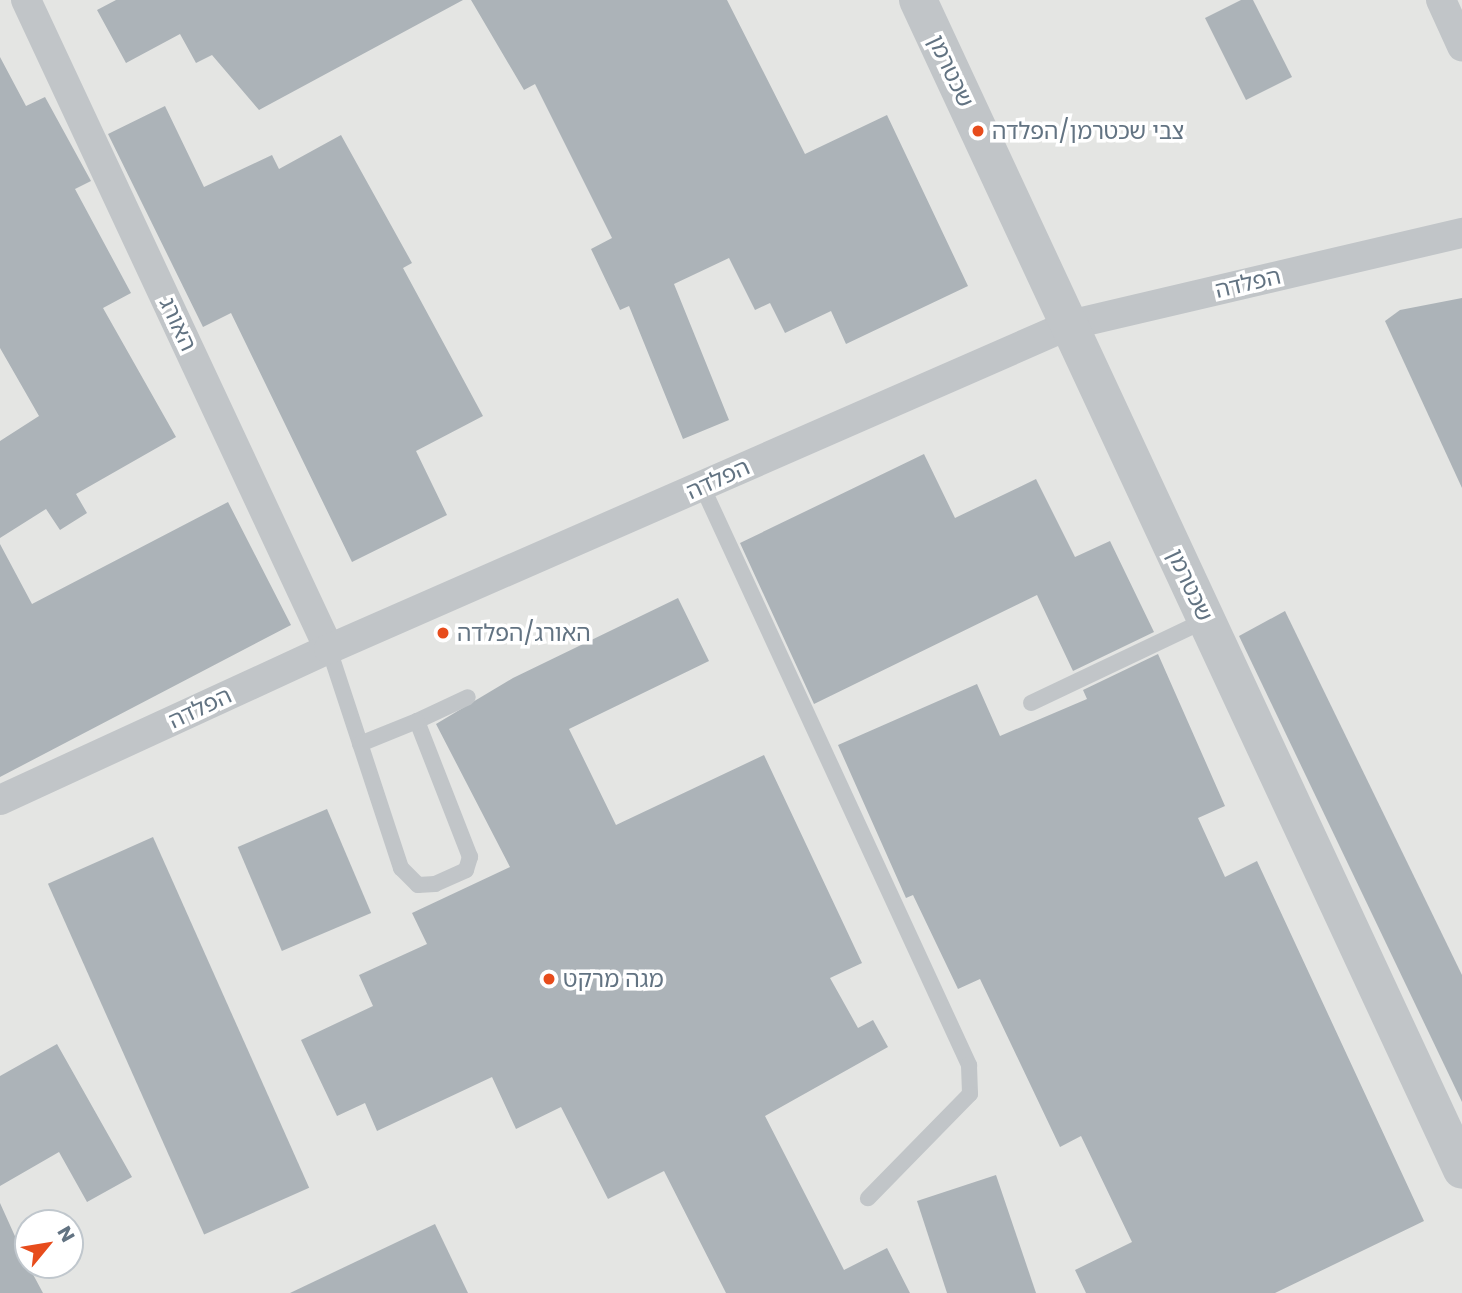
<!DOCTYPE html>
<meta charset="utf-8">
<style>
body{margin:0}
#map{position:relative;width:1462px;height:1293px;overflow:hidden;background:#f4f4ef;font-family:Poppins,"Noto Sans Hebrew",sans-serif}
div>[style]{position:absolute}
.built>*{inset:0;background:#e4e5e3}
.building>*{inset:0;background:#acb3b8;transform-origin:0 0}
.service>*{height:16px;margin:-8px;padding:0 8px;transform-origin:8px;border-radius:8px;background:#c1c5c8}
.minor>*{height:30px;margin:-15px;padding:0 15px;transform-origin:15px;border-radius:15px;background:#c1c5c8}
.tertiary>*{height:38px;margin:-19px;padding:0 19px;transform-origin:19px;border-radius:19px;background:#c1c5c8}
.dots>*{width:19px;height:19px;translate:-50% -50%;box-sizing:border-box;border:4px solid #fff;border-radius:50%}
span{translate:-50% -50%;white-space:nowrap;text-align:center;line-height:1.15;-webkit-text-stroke:7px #fff;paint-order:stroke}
.street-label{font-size:23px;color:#627382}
.poi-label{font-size:23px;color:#627382}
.left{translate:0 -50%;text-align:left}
.north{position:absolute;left:14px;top:1209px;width:70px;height:70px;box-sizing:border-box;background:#fff;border:2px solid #c0c7cd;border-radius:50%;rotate:60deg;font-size:19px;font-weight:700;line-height:28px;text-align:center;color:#627382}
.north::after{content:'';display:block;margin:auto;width:24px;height:32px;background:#e74c1c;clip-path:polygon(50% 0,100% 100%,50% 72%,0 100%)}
</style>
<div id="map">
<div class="built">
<i style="clip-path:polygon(evenodd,0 0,1462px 0,1462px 1293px,0 1293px,0 0,28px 1223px,70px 1223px,70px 1265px,28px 1265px,28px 1223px)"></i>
</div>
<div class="building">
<i style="clip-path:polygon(116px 0,463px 0,259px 110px,212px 55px,196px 63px,180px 34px,126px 63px,97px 10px)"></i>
<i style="clip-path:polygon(471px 0,727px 0,805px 154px,887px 115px,968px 286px,846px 344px,831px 311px,785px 333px,770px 303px,755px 310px,729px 258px,674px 284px,729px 420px,683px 439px,629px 306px,620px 310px,591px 249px,612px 238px,535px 84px,524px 90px)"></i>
<i style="clip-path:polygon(1241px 0,1253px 0,1292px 77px,1246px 100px,1205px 18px)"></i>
<i style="clip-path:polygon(0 57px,26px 106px,45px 97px,91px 181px,75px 189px,131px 293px,103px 308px,176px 437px,76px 494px,87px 513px,60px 530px,46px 509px,0 538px,0 441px,39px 416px,0 348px)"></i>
<i style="clip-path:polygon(165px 106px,204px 187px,272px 155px,279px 169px,341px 135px,412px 263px,403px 268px,483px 416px,416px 451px,447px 515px,352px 562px,231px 313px,203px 327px,108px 134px)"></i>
<i style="clip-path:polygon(1462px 298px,1462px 488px,1385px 321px,1400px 310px)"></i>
<i style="clip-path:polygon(924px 454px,955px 518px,1036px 479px,1075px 557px,1110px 541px,1154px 632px,1073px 671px,1037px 595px,814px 704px,740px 543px)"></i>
<i style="clip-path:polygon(228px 502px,291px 625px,0 777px,0 544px,32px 604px)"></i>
<i style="clip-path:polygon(678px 598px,709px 661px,569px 729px,616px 825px,764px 755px,862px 963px,830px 978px,858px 1028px,873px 1020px,888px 1047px,765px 1116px,844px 1270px,887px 1248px,910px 1293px,726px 1293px,664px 1171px,608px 1199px,561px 1107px,516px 1129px,492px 1077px,377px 1131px,365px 1103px,337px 1116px,301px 1040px,373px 1006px,359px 975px,427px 944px,412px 913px,510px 867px,436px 724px,513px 678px)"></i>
<i style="clip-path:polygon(1285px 611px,1462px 975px,1462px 1102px,1239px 636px)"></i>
<i style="clip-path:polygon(1158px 654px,1225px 806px,1198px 818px,1225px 877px,1257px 861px,1424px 1221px,1275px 1293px,1086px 1293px,1075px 1270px,1132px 1242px,1081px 1136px,1060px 1147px,980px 979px,958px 989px,913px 895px,906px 898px,838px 745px,977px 684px,1000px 736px,1087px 699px,1083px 690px)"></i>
<i style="left:327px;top:809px;width:113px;height:97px;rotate:67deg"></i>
<i style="left:153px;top:837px;width:384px;height:115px;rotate:66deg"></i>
<i style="clip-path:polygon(57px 1044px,132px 1177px,87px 1202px,59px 1152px,0 1186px,0 1076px)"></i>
<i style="clip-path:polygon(996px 1175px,1036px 1293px,947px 1293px,917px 1201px)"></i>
<i style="clip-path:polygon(0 1203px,28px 1265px,43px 1293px,0 1293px)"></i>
<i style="clip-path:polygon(435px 1224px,468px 1293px,290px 1293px)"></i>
</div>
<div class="service">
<i style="left:702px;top:486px;width:638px;rotate:65.24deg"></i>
<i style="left:969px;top:1065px;width:29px;rotate:88deg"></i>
<i style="left:970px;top:1094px;width:146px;rotate:134.4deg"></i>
<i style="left:329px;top:649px;width:231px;rotate:71.8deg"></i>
<i style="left:401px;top:868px;width:24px;rotate:45deg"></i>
<i style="left:418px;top:885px;width:17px;rotate:-3deg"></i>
<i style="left:435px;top:884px;width:34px;rotate:-24deg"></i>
<i style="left:466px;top:870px;width:14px;rotate:-73deg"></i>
<i style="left:470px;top:857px;width:146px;rotate:-111.3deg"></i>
<i style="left:417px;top:721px;width:56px;rotate:-25.2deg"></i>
<i style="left:1031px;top:703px;width:194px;rotate:-25.4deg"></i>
<i style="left:360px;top:744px;width:61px;rotate:-22deg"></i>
</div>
<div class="minor">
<i style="left:26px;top:0;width:716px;rotate:64.97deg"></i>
<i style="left:1441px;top:0;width:51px;rotate:65.5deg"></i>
<i style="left:0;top:800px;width:362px;rotate:-24.7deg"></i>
<i style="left:329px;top:649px;width:808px;rotate:-23.65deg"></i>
<i style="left:1069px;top:325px;width:404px;rotate:-13.2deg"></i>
</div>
<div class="tertiary">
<i style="left:918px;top:0;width:1290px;rotate:65.06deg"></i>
</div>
<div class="dots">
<i style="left:978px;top:131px;background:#e74c1c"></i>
<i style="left:443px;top:633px;background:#e74c1c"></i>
<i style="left:549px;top:979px;background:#e74c1c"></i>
</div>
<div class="street-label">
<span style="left:951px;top:71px;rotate:65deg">שכטרמן</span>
<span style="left:1248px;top:283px;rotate:-13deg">הפלדה</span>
<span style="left:178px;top:324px;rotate:65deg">האורג</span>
<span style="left:718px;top:479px;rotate:-24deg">הפלדה</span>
<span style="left:1190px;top:585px;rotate:65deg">שכטרמן</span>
<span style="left:200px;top:708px;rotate:-25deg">הפלדה</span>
</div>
<div class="poi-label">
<span class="left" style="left:992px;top:131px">צבי שכטרמן/הפלדה</span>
<span class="left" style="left:457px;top:633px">האורג/הפלדה</span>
<span class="left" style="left:563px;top:979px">מגה מרקט</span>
</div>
<div class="north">N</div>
</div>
